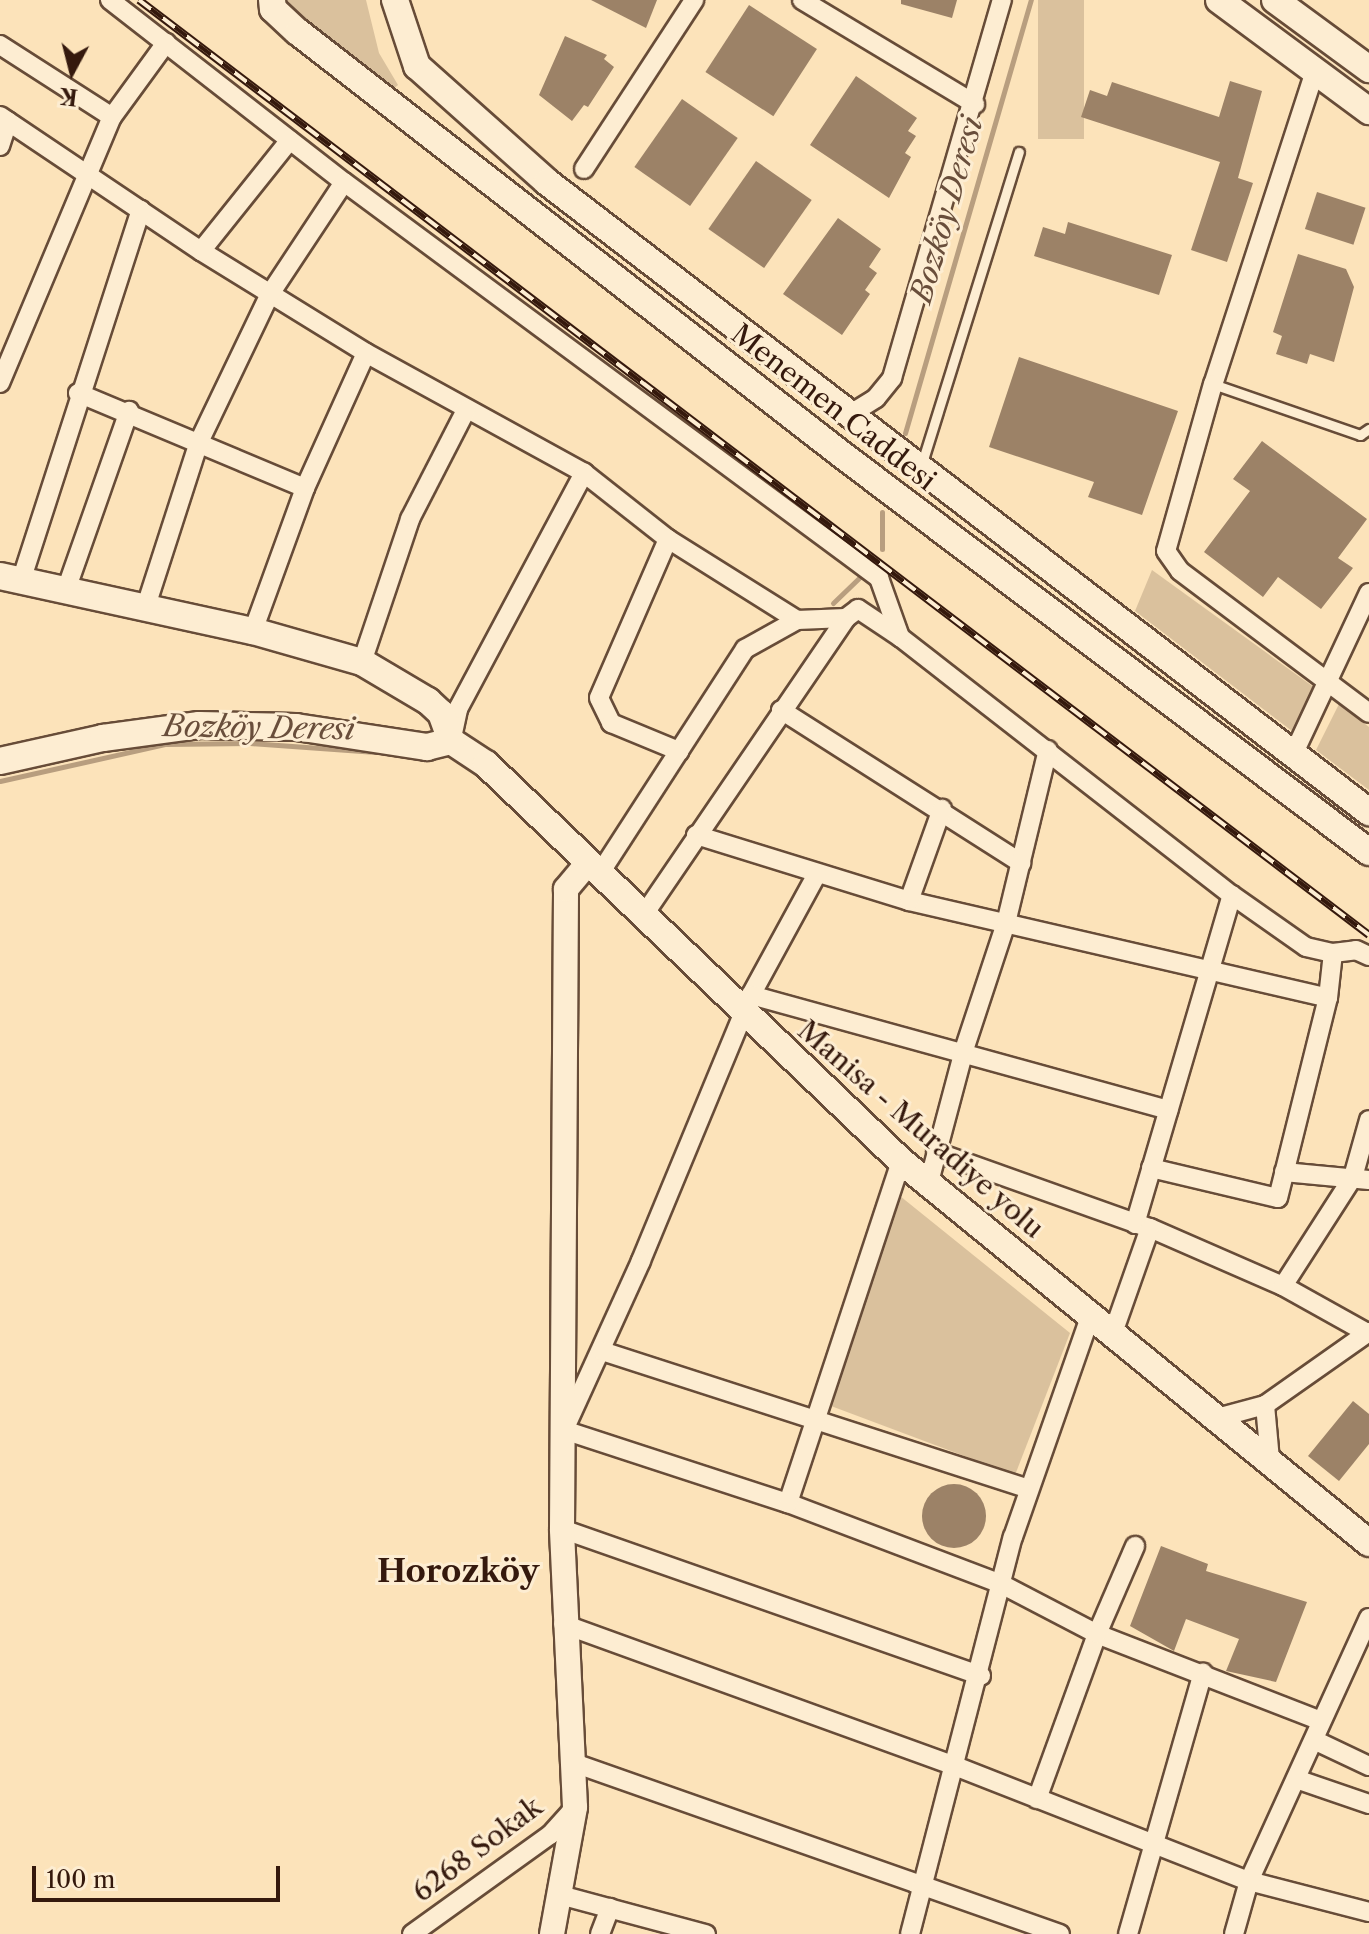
<!DOCTYPE html>
<meta charset="utf-8">
<style>
body{margin:0}
#map{position:relative;width:1369px;height:1934px;overflow:hidden;background:#fce3ba;font-family:"Libre Caslon Text",serif}
div>[style]{position:absolute}
.green>*{inset:0;background:#dac19d;transform-origin:0 0}
.stream>*{height:5px;margin:-2.5px;padding:0 2.5px;transform-origin:2.5px;border-radius:2.5px;background:#b89e7f}
.building>*{inset:0;background:#9c8267;transform-origin:0 0}
.round{border-radius:50%}
.roads{filter:drop-shadow(2px 0 #674c38) drop-shadow(-2px 0 #674c38) drop-shadow(0 2px #674c38) drop-shadow(0 -2px #674c38)}
.service>*{height:9px;margin:-4.5px;padding:0 4.5px;transform-origin:4.5px;border-radius:4.5px;background:#fdedd2}
.minor>*{height:18px;margin:-9px;padding:0 9px;transform-origin:9px;border-radius:9px;background:#fdedd2}
.tertiary>*{height:24px;margin:-12px;padding:0 12px;transform-origin:12px;border-radius:12px;background:#fdedd2}
.secondary>*{height:26px;margin:-13px;padding:0 13px;transform-origin:13px;border-radius:13px;background:#fdedd2}
.rail>*{height:8px;margin-top:-4px;transform-origin:0;background:repeating-linear-gradient(90deg,#fdedd2 0 15px,#35190d 0 30px);box-sizing:border-box;border-block:2px solid #35190d}
span{translate:-50% -50%;white-space:nowrap;text-align:center;line-height:1.15;-webkit-text-stroke:6px #fdedd2;paint-order:stroke}
.street-label{font-size:28px;color:#35190d}
.water-label{font-size:30px;color:#694e3b;font-style:italic}
.quarter-label{font-size:32px;color:#35190d;font-weight:700}
.north{position:absolute;left:32px;top:32px;width:80px;height:80px;-webkit-text-stroke:6px #fdedd2;paint-order:stroke;rotate:187deg;font-size:22px;font-weight:700;line-height:32px;text-align:center;color:#35190d}
.north::after{content:'';display:block;margin:auto;width:28px;height:36px;background:#35190d;clip-path:polygon(50% 0,100% 100%,50% 72%,0 100%)}
.scale{position:absolute;left:32px;top:1866px;width:248px;height:36px;box-sizing:border-box;border:4px solid #35190d;border-top:0;padding-left:10px;font-size:24px;line-height:28px;white-space:nowrap;color:#35190d;-webkit-text-stroke:6px #fdedd2;paint-order:stroke}
</style>
<div id="map">
<div class="green">
<i style="clip-path:polygon(284px 0,366px 0,379px 53px,398px 85px,391px 91px,283px 9px)"></i>
<i style="left:1038px;top:0;width:46px;height:139px"></i>
<i style="clip-path:polygon(1152px 570px,1315px 688px,1296px 734px,1135px 611px)"></i>
<i style="clip-path:polygon(1339px 704px,1369px 727px,1369px 790px,1316px 750px)"></i>
<i style="clip-path:polygon(900px 1196px,1070px 1333px,1015px 1475px,831px 1406px)"></i>
</div>
<div class="stream">
<i style="left:905px;top:433px;width:451px;rotate:-73.8deg"></i>
<i style="left:882px;top:512px;width:37px;rotate:90deg"></i>
<i style="left:833px;top:603px;width:40px;rotate:-44deg"></i>
<i style="left:0;top:781px;width:170px;rotate:-12.6deg"></i>
<i style="left:166px;top:744px;width:84px;rotate:-0.7deg"></i>
<i style="left:250px;top:743px;width:126px;rotate:4.1deg"></i>
</div>
<div class="building">
<i style="clip-path:polygon(591px 0,657px 0,646px 28px)"></i>
<i style="clip-path:polygon(901px 0,957px 0,952px 18px,901px 4px)"></i>
<i style="left:749px;top:5px;width:81px;height:80px;rotate:33deg"></i>
<i style="clip-path:polygon(565px 36px,607px 55px,604px 59px,614px 67px,588px 107px,584px 105px,572px 121px,539px 95px)"></i>
<i style="clip-path:polygon(856px 76px,917px 118px,908px 131px,916px 136px,905px 153px,911px 157px,889px 198px,810px 145px)"></i>
<i style="clip-path:polygon(1230px 81px,1262px 91px,1238px 178px,1253px 183px,1227px 262px,1191px 250px,1220px 162px,1081px 117px,1090px 90px,1107px 96px,1112px 82px,1219px 117px)"></i>
<i style="left:682px;top:99px;width:68px;height:83px;rotate:35deg"></i>
<i style="left:756px;top:161px;width:68px;height:83px;rotate:35deg"></i>
<i style="left:1317px;top:192px;width:51px;height:39px;rotate:18deg"></i>
<i style="clip-path:polygon(838px 218px,881px 249px,869px 267px,877px 273px,865px 290px,870px 294px,842px 335px,783px 294px)"></i>
<i style="clip-path:polygon(1068px 222px,1172px 255px,1159px 295px,1034px 256px,1043px 227px,1065px 234px)"></i>
<i style="clip-path:polygon(1298px 254px,1346px 269px,1354px 287px,1334px 362px,1310px 354px,1307px 364px,1276px 354px,1282px 336px,1273px 332px)"></i>
<i style="clip-path:polygon(1019px 357px,1178px 411px,1142px 515px,1088px 497px,1094px 482px,989px 447px)"></i>
<i style="clip-path:polygon(1262px 441px,1367px 519px,1338px 558px,1353px 568px,1321px 609px,1278px 577px,1263px 597px,1204px 552px,1250px 491px,1233px 479px)"></i>
<i style="clip-path:polygon(1353px 1401px,1369px 1414px,1369px 1444px,1339px 1481px,1308px 1456px)"></i>
<i class="round" style="left:922px;top:1484px;width:64px;height:64px"></i>
<i style="clip-path:polygon(1161px 1546px,1208px 1564px,1206px 1571px,1307px 1602px,1276px 1682px,1226px 1671px,1239px 1639px,1186px 1619px,1174px 1651px,1130px 1626px)"></i>
</div>
<div class="roads">
<div class="service">
<i style="left:1213px;top:384px;width:156px;rotate:19.1deg"></i>
<i style="left:1360px;top:435px;width:11px;rotate:-34deg"></i>
<i style="left:921px;top:466px;width:329px;rotate:-72.7deg"></i>
</div>
<div class="minor">
<i style="left:110px;top:0;width:296px;rotate:37.9deg"></i>
<i style="left:344px;top:182px;width:666px;rotate:36.51deg"></i>
<i style="left:879px;top:578px;width:63px;rotate:70.4deg"></i>
<i style="left:900px;top:637px;width:420px;rotate:37.9deg"></i>
<i style="left:1232px;top:895px;width:90px;rotate:35.1deg"></i>
<i style="left:1306px;top:947px;width:28px;rotate:13deg"></i>
<i style="left:1333px;top:953px;width:23px;rotate:-7deg"></i>
<i style="left:1356px;top:950px;width:14px;rotate:25deg"></i>
<i style="left:802px;top:0;width:202px;rotate:31deg"></i>
<i style="left:0;top:45px;width:133px;rotate:32.7deg"></i>
<i style="left:1315px;top:71px;width:329px;rotate:108deg"></i>
<i style="left:1213px;top:384px;width:173px;rotate:105.7deg"></i>
<i style="left:1166px;top:551px;width:24px;rotate:55deg"></i>
<i style="left:1180px;top:571px;width:236px;rotate:36.9deg"></i>
<i style="left:0;top:116px;width:242px;rotate:33.9deg"></i>
<i style="left:201px;top:251px;width:194px;rotate:31.7deg"></i>
<i style="left:366px;top:353px;width:249px;rotate:28.8deg"></i>
<i style="left:584px;top:473px;width:107px;rotate:38.2deg"></i>
<i style="left:668px;top:539px;width:152px;rotate:32.1deg"></i>
<i style="left:797px;top:620px;width:49px;rotate:-2.3deg"></i>
<i style="left:0;top:146px;width:26px;rotate:-72deg"></i>
<i style="left:584px;top:169px;width:202px;rotate:-56.9deg"></i>
<i style="left:201px;top:251px;width:142px;rotate:-51.3deg"></i>
<i style="left:0;top:383px;width:289px;rotate:-67.2deg"></i>
<i style="left:112px;top:117px;width:92px;rotate:-53.9deg"></i>
<i style="left:78px;top:393px;width:246px;rotate:22.7deg"></i>
<i style="left:849px;top:415px;width:32px;rotate:-32deg"></i>
<i style="left:876px;top:398px;width:26px;rotate:-51deg"></i>
<i style="left:892px;top:378px;width:394px;rotate:-73.8deg"></i>
<i style="left:668px;top:539px;width:173px;rotate:113.5deg"></i>
<i style="left:599px;top:698px;width:28px;rotate:64deg"></i>
<i style="left:611px;top:723px;width:74px;rotate:22.4deg"></i>
<i style="left:21px;top:581px;width:390px;rotate:-72.1deg"></i>
<i style="left:66px;top:590px;width:190px;rotate:-70.6deg"></i>
<i style="left:146px;top:606px;width:172px;rotate:-72.1deg"></i>
<i style="left:199px;top:442px;width:164px;rotate:-64.4deg"></i>
<i style="left:270px;top:294px;width:134px;rotate:-56.5deg"></i>
<i style="left:253px;top:631px;width:152px;rotate:-70deg"></i>
<i style="left:305px;top:488px;width:148px;rotate:-65.7deg"></i>
<i style="left:362px;top:662px;width:151px;rotate:-71.4deg"></i>
<i style="left:410px;top:519px;width:123px;rotate:-62.8deg"></i>
<i style="left:781px;top:710px;width:285px;rotate:32.5deg"></i>
<i style="left:452px;top:738px;width:30px;rotate:-78deg"></i>
<i style="left:458px;top:709px;width:268px;rotate:-61.9deg"></i>
<i style="left:1293px;top:755px;width:179px;rotate:-64.9deg"></i>
<i style="left:696px;top:835px;width:223px;rotate:17.2deg"></i>
<i style="left:909px;top:901px;width:430px;rotate:13deg"></i>
<i style="left:600px;top:873px;width:267px;rotate:-57.1deg"></i>
<i style="left:745px;top:649px;width:60px;rotate:-29.1deg"></i>
<i style="left:817px;top:874px;width:138px;rotate:118.6deg"></i>
<i style="left:751px;top:995px;width:288px;rotate:112.5deg"></i>
<i style="left:641px;top:1261px;width:186px;rotate:114.5deg"></i>
<i style="left:564px;top:1430px;width:236px;rotate:18.1deg"></i>
<i style="left:788px;top:1503px;width:228px;rotate:20.8deg"></i>
<i style="left:1001px;top:1584px;width:108px;rotate:27.5deg"></i>
<i style="left:1097px;top:1634px;width:240px;rotate:21.2deg"></i>
<i style="left:909px;top:901px;width:98px;rotate:-70.3deg"></i>
<i style="left:643px;top:916px;width:361px;rotate:-55.7deg"></i>
<i style="left:846px;top:618px;width:15px;rotate:-37deg"></i>
<i style="left:858px;top:609px;width:50px;rotate:33.7deg"></i>
<i style="left:751px;top:995px;width:433px;rotate:15.4deg"></i>
<i style="left:936px;top:1152px;width:227px;rotate:19.6deg"></i>
<i style="left:1150px;top:1228px;width:145px;rotate:23.6deg"></i>
<i style="left:1283px;top:1286px;width:96px;rotate:29.2deg"></i>
<i style="left:1151px;top:1168px;width:130px;rotate:13.3deg"></i>
<i style="left:1278px;top:1198px;width:206px;rotate:-76deg"></i>
<i style="left:1328px;top:998px;width:45px;rotate:-83.7deg"></i>
<i style="left:1284px;top:1172px;width:85px;rotate:5.4deg"></i>
<i style="left:929px;top:1182px;width:137px;rotate:-75.1deg"></i>
<i style="left:964px;top:1050px;width:134px;rotate:-71.7deg"></i>
<i style="left:1006px;top:923px;width:178px;rotate:-76.4deg"></i>
<i style="left:1135px;top:1224px;width:343px;rotate:-73.6deg"></i>
<i style="left:1283px;top:1286px;width:130px;rotate:-57.3deg"></i>
<i style="left:1353px;top:1177px;width:59px;rotate:-74.3deg"></i>
<i style="left:1113px;top:1333px;width:111px;rotate:-70.6deg"></i>
<i style="left:602px;top:1351px;width:448px;rotate:17.9deg"></i>
<i style="left:1265px;top:1405px;width:55px;rotate:84.8deg"></i>
<i style="left:1217px;top:1418px;width:50px;rotate:-15.2deg"></i>
<i style="left:1265px;top:1405px;width:127px;rotate:-35.1deg"></i>
<i style="left:788px;top:1503px;width:360px;rotate:-71.7deg"></i>
<i style="left:562px;top:1529px;width:444px;rotate:19.3deg"></i>
<i style="left:563px;top:1624px;width:417px;rotate:19.9deg"></i>
<i style="left:955px;top:1766px;width:316px;rotate:21.4deg"></i>
<i style="left:1249px;top:1881px;width:124px;rotate:14.5deg"></i>
<i style="left:1314px;top:1740px;width:61px;rotate:25.3deg"></i>
<i style="left:574px;top:1763px;width:515px;rotate:19.38deg"></i>
<i style="left:1299px;top:1780px;width:74px;rotate:18.9deg"></i>
<i style="left:1037px;top:1799px;width:176px;rotate:-70deg"></i>
<i style="left:1097px;top:1634px;width:96px;rotate:-66.6deg"></i>
<i style="left:560px;top:1895px;width:151px;rotate:15deg"></i>
<i style="left:412px;top:1934px;width:170px;rotate:-35.7deg"></i>
<i style="left:550px;top:1835px;width:38px;rotate:-48deg"></i>
<i style="left:600px;top:1934px;width:28px;rotate:-69deg"></i>
<i style="left:910px;top:1934px;width:410px;rotate:-75.5deg"></i>
<i style="left:1013px;top:1537px;width:236px;rotate:-70.7deg"></i>
<i style="left:1128px;top:1934px;width:272px;rotate:-74deg"></i>
<i style="left:1234px;top:1934px;width:55px;rotate:-74.2deg"></i>
<i style="left:1249px;top:1881px;width:289px;rotate:-65.5deg"></i>
</div>
<div class="tertiary">
<i style="left:552px;top:1934px;width:129px;rotate:-79.7deg"></i>
<i style="left:575px;top:1807px;width:278px;rotate:-92.7deg"></i>
<i style="left:562px;top:1529px;width:640px;rotate:-89.64deg"></i>
<i style="left:566px;top:889px;width:35px;rotate:-50deg"></i>
</div>
<div class="secondary">
<i style="left:272px;top:0;width:9px;rotate:84deg"></i>
<i style="left:273px;top:9px;width:34px;rotate:43deg"></i>
<i style="left:298px;top:32px;width:688px;rotate:37.85deg"></i>
<i style="left:841px;top:454px;width:661px;rotate:37.01deg"></i>
<i style="left:395px;top:0;width:70px;rotate:71.6deg"></i>
<i style="left:417px;top:66px;width:174px;rotate:41.7deg"></i>
<i style="left:547px;top:182px;width:1036px;rotate:37.47deg"></i>
<i style="left:1219px;top:0;width:187px;rotate:36.5deg"></i>
<i style="left:1275px;top:0;width:117px;rotate:36.3deg"></i>
<i style="left:0;top:576px;width:259px;rotate:12.3deg"></i>
<i style="left:253px;top:631px;width:113px;rotate:15.9deg"></i>
<i style="left:362px;top:662px;width:77px;rotate:30.6deg"></i>
<i style="left:428px;top:701px;width:18px;rotate:43deg"></i>
<i style="left:441px;top:713px;width:30px;rotate:70deg"></i>
<i style="left:451px;top:741px;width:42px;rotate:33.3deg"></i>
<i style="left:486px;top:764px;width:574px;rotate:43.73deg"></i>
<i style="left:901px;top:1161px;width:604px;rotate:39.22deg"></i>
<i style="left:0;top:761px;width:106px;rotate:-12.6deg"></i>
<i style="left:103px;top:738px;width:97px;rotate:-7.7deg"></i>
<i style="left:199px;top:725px;width:97px;rotate:1.2deg"></i>
<i style="left:296px;top:727px;width:133px;rotate:8.7deg"></i>
<i style="left:427px;top:747px;width:25px;rotate:-14deg"></i>
</div>
</div>
<div class="rail">
<i style="left:139px;top:0;width:1545px;rotate:37.24deg"></i>
</div>
<div class="street-label">
<span style="left:834px;top:407px;rotate:38deg">Menemen Caddesi</span>
<span style="left:921px;top:1129px;rotate:41deg">Manisa - Muradiye yolu</span>
<span style="left:477px;top:1849px;rotate:-37deg">6268 Sokak</span>
</div>
<div class="water-label">
<span style="left:947px;top:210px;rotate:-74deg">Bozköy Deresi</span>
<span style="left:259px;top:728px;rotate:1deg">Bozköy Deresi</span>
</div>
<div class="quarter-label">
<span style="left:458px;top:1571px">Horozköy</span>
</div>
<div class="north">K</div>
<div class="scale">100 m</div>
</div>
